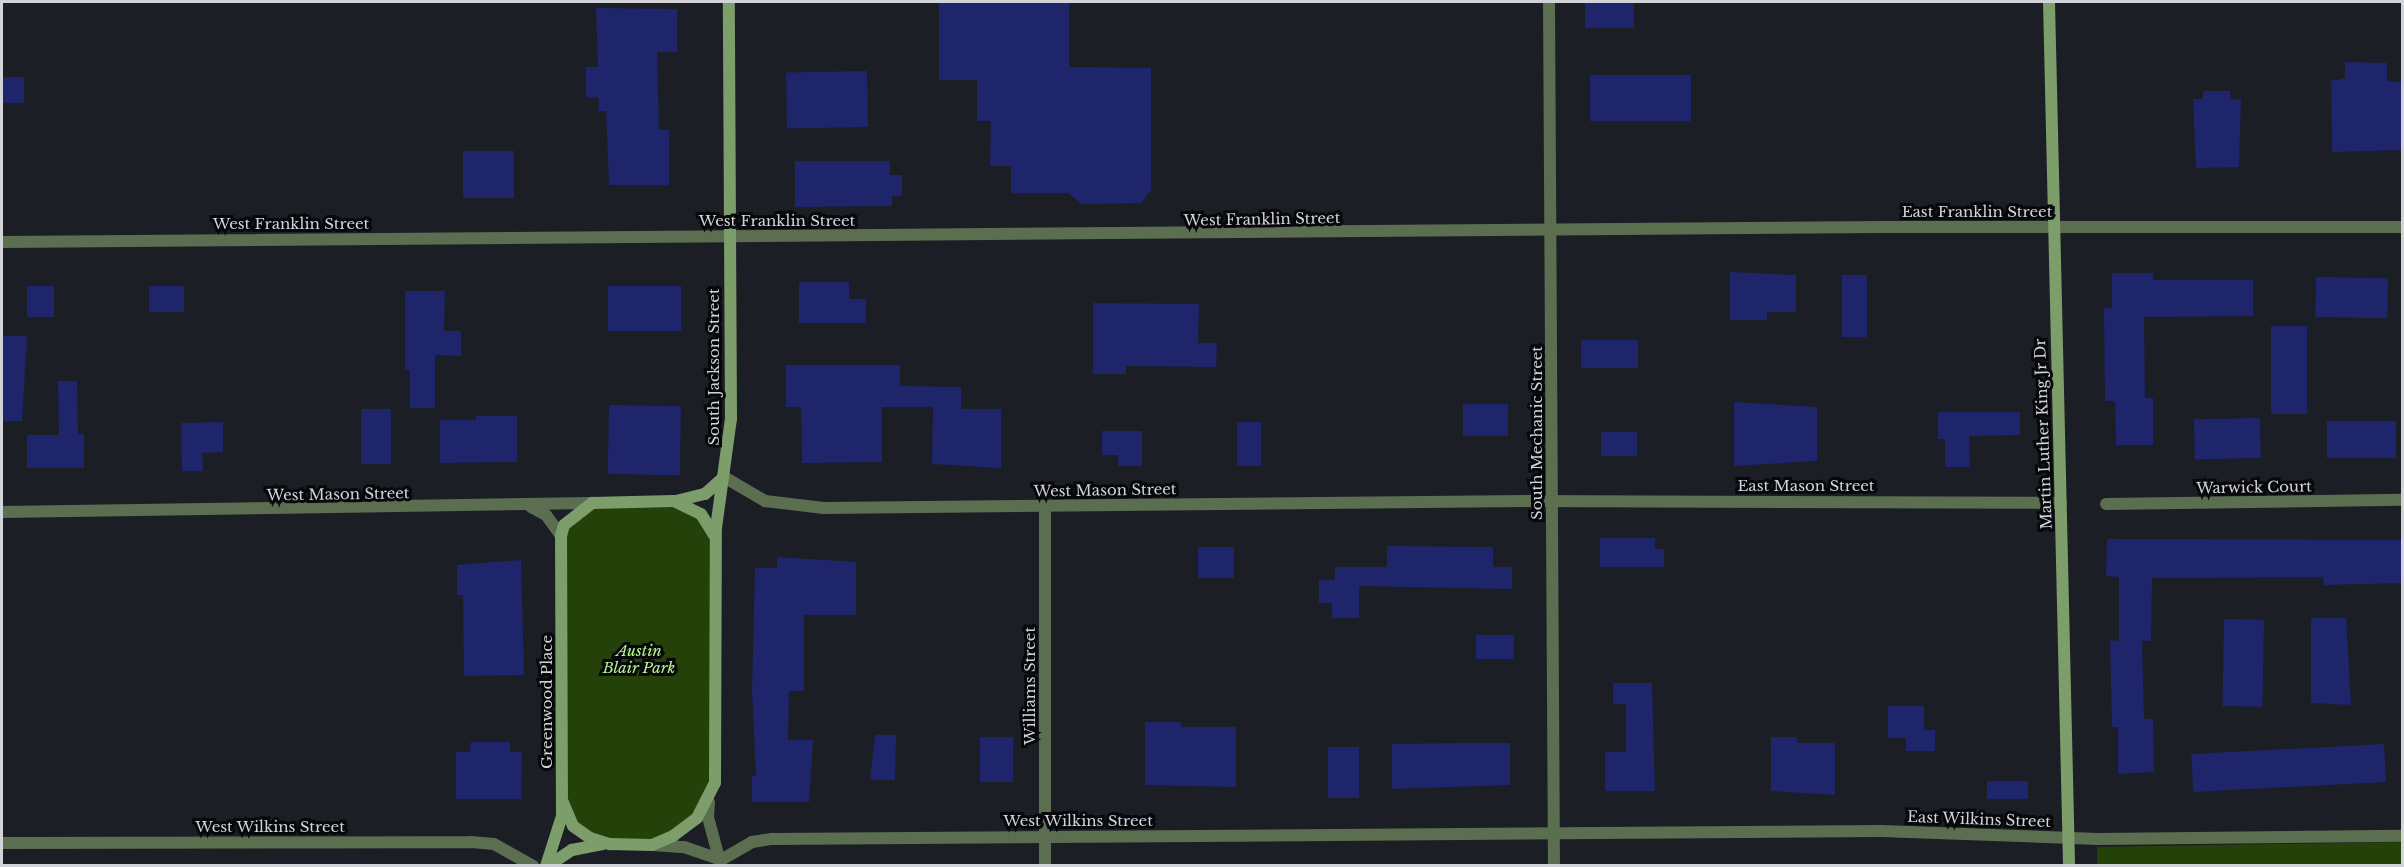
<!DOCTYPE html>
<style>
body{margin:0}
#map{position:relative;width:2404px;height:867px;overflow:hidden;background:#1c1e25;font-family:"Libre Baskerville",serif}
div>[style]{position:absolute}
.green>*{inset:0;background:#24410a}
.building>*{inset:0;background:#1e256a;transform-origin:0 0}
.street>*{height:12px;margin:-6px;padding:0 6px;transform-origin:6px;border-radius:6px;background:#5b6e4f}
.secondary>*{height:12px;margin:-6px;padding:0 6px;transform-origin:6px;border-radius:6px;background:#7d9d6a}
span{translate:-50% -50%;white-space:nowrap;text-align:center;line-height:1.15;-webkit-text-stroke:6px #07080b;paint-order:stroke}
.street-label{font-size:15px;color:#d2d3d8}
.park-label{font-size:15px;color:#b8f68e;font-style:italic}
.frame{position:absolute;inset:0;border:3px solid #d2d3d8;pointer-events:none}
</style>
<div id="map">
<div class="green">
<i style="clip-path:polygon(674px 501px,713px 530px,713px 792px,673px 836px,610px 844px,567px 817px,561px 536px,581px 508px)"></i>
<i style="clip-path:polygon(2402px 842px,2402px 865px,2097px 865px,2097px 847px)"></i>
</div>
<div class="building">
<i style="clip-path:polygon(939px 2px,1069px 2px,1069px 67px,1151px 68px,1151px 190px,1141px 203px,1082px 204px,1068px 193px,1011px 193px,1011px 166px,990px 166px,991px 121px,977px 121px,977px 80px,939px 80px)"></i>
<i style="left:1585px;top:2px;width:49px;height:26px"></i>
<i style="clip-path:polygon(596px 8px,677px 9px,677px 52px,657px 52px,659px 130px,669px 130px,669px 185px,609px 185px,606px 111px,598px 111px,599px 98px,586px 97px,586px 67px,598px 67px)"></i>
<i style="clip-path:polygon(2345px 62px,2387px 63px,2387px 81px,2403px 82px,2403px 150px,2332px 152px,2331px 81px,2345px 78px)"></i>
<i style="left:867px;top:71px;width:56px;height:81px;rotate:89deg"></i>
<i style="left:1590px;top:75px;width:101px;height:46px"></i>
<i style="left:2px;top:77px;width:22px;height:26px"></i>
<i style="clip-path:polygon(2203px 91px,2230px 91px,2231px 100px,2241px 99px,2239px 167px,2196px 168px,2193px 99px,2203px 99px)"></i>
<i style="left:463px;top:151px;width:51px;height:47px"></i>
<i style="clip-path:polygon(795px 161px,890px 161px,890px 175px,902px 175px,902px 196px,892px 196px,892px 206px,795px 207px)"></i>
<i style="clip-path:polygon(1730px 272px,1796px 275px,1796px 312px,1767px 312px,1767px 320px,1730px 320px)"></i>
<i style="clip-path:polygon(2112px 273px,2153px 273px,2153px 280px,2253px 280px,2253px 316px,2144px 317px,2145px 398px,2153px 398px,2153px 445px,2116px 445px,2115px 401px,2105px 401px,2104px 308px,2112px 308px)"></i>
<i style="left:1842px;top:275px;width:25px;height:62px"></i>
<i style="left:2316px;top:277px;width:72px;height:40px;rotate:1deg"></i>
<i style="clip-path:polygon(799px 282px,849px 282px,849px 299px,866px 299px,866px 323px,799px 323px)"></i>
<i style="left:27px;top:286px;width:27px;height:31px"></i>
<i style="left:149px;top:286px;width:35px;height:26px"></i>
<i style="left:608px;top:286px;width:73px;height:45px"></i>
<i style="clip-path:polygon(405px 291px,445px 291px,444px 331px,461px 331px,461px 356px,435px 355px,435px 408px,410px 408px,410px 370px,405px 370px)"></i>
<i style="clip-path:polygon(1093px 303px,1199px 304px,1198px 343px,1217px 343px,1216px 367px,1126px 366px,1126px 374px,1093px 374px)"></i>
<i style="left:2271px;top:326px;width:36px;height:88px"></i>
<i style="clip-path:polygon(2px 336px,27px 336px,22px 421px,2px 421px)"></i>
<i style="left:1581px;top:340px;width:57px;height:28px"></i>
<i style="clip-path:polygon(786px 365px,900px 365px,900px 386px,961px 387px,961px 409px,1001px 409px,1001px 468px,932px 464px,933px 407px,882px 407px,882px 462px,802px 463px,801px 407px,786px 407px)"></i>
<i style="clip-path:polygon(58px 381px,77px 381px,78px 434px,84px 434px,84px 468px,27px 468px,27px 435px,59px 435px)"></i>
<i style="clip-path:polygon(1734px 402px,1817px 407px,1817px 461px,1734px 466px)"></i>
<i style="left:1463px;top:404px;width:45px;height:32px"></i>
<i style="left:609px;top:405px;width:72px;height:69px;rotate:1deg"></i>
<i style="left:361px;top:409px;width:30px;height:55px"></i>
<i style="clip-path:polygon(1938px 412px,2020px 412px,2020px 435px,1969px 436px,1970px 467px,1945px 467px,1945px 439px,1938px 439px)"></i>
<i style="clip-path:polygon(476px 416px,517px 416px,517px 462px,440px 463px,440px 420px,476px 420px)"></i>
<i style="left:2260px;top:418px;width:40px;height:66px;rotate:89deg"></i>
<i style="left:2327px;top:421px;width:69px;height:37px"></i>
<i style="clip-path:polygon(223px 422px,223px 452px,202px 453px,203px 471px,182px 471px,181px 423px)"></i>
<i style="left:1237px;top:422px;width:24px;height:44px"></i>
<i style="clip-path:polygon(1102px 431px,1142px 431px,1142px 466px,1118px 466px,1118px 455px,1102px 455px)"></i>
<i style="left:1601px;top:432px;width:36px;height:24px"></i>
<i style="clip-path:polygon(1600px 538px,1655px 538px,1655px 549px,1664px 549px,1664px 567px,1600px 567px)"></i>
<i style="clip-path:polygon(2107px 539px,2403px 540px,2403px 583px,2324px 585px,2323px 577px,2152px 578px,2151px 641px,2142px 641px,2144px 719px,2153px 719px,2154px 772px,2118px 774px,2118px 727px,2112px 727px,2110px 640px,2119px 641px,2119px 577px,2106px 576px)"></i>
<i style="clip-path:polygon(1387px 546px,1493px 547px,1493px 567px,1512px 567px,1512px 589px,1359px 586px,1359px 618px,1332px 618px,1332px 603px,1319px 603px,1319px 580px,1335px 580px,1335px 567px,1387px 567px)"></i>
<i style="left:1198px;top:547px;width:36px;height:31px"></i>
<i style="clip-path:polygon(777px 557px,856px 562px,856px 615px,804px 615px,804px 691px,789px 691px,788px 740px,813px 740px,809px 802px,752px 802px,752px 776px,756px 776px,752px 691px,755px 568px,777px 568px)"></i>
<i style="clip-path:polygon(521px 560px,524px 675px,464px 676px,463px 595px,457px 595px,457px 565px)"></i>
<i style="clip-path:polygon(2311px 618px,2346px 618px,2351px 705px,2311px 703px)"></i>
<i style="left:2224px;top:619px;width:40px;height:87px;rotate:1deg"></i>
<i style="left:1476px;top:635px;width:38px;height:24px"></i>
<i style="clip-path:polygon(1613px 683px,1652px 683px,1655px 791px,1605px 791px,1605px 752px,1626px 752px,1626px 704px,1613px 704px)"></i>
<i style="clip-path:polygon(1888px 706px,1924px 706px,1924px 730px,1935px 730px,1935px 751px,1906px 751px,1906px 738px,1888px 738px)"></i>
<i style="clip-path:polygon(1145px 722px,1181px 722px,1181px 727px,1236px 727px,1236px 787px,1145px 785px)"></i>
<i style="clip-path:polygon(875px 735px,896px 735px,895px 780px,870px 780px)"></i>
<i style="left:980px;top:737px;width:33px;height:45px"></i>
<i style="clip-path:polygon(1771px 737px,1797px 737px,1797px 743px,1835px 743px,1835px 795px,1771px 791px)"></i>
<i style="clip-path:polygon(471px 742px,510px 742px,510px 752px,522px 752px,521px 799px,456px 799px,456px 752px,470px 752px)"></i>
<i style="clip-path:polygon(1457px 743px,1510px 743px,1510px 785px,1392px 789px,1392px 744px)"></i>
<i style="left:2384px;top:744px;width:38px;height:193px;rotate:87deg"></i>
<i style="left:1328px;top:747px;width:31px;height:51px"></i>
<i style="left:1987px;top:781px;width:41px;height:18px"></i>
</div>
<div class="street">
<i style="left:1549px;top:2px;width:864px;rotate:89.67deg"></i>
<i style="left:2px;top:242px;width:1881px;rotate:-0.46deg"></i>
<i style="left:1883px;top:227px;width:519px"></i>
<i style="left:724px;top:477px;width:48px;rotate:30.3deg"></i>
<i style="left:765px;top:501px;width:59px;rotate:6.8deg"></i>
<i style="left:824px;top:508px;width:703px;rotate:-0.57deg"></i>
<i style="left:1527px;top:501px;width:534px;rotate:0.21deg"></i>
<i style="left:2106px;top:504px;width:296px;rotate:-0.8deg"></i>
<i style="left:531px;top:507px;width:17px;rotate:28deg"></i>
<i style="left:546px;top:515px;width:26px;rotate:54deg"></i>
<i style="left:2px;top:512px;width:590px;rotate:-0.87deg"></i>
<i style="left:709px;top:802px;width:15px;rotate:94deg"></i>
<i style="left:708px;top:817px;width:51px;rotate:75.1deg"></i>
<i style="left:2px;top:843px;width:469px;rotate:-0.1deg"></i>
<i style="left:471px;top:842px;width:23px;rotate:5deg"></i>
<i style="left:494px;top:844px;width:45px;rotate:29.4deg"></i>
<i style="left:653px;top:845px;width:31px;rotate:4deg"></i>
<i style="left:684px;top:847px;width:39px;rotate:19deg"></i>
<i style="left:721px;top:860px;width:36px;rotate:-30deg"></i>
<i style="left:752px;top:842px;width:20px;rotate:-9deg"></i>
<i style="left:772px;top:839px;width:1109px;rotate:-0.41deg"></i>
<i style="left:1881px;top:831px;width:217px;rotate:2.1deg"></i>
<i style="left:2098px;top:839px;width:304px;rotate:-0.6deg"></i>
<i style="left:1045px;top:866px;width:360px;rotate:-90deg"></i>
</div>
<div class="secondary">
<i style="left:2049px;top:2px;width:864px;rotate:88.67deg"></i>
<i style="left:676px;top:501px;width:30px;rotate:-14deg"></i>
<i style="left:705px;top:494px;width:24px;rotate:-42deg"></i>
<i style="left:562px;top:800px;width:28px;rotate:67deg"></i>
<i style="left:573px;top:826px;width:21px;rotate:35deg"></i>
<i style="left:590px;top:838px;width:21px;rotate:17deg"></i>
<i style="left:610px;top:844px;width:42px;rotate:1.4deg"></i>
<i style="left:652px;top:845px;width:23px;rotate:-23deg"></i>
<i style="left:673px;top:836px;width:30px;rotate:-37deg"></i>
<i style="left:697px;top:818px;width:39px;rotate:-63deg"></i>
<i style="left:715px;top:783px;width:255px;rotate:-89.8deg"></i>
<i style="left:716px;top:528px;width:110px;rotate:-82.2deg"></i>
<i style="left:731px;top:419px;width:417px;rotate:-90.3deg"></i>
<i style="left:546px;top:866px;width:52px;rotate:-72.3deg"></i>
<i style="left:562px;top:816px;width:280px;rotate:-90.2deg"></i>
<i style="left:561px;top:536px;width:11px;rotate:-75deg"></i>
<i style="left:564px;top:525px;width:36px;rotate:-38deg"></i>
<i style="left:592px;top:503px;width:82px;rotate:-1.4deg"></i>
<i style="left:674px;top:501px;width:30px;rotate:26deg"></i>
<i style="left:701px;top:514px;width:25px;rotate:58deg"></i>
<i style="left:548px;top:866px;width:29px;rotate:-34deg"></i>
<i style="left:572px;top:850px;width:31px;rotate:-11deg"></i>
</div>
<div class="street-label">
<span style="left:1977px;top:212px">East Franklin Street</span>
<span style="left:1262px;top:219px;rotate:-1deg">West Franklin Street</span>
<span style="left:777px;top:221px">West Franklin Street</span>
<span style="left:291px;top:224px">West Franklin Street</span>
<span style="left:714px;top:367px;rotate:-90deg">South Jackson Street</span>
<span style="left:1537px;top:433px;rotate:-90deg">South Mechanic Street</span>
<span style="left:2043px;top:434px;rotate:-92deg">Martin Luther King Jr Dr</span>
<span style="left:1806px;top:486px">East Mason Street</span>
<span style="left:2254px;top:487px;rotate:-1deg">Warwick Court</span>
<span style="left:1105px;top:490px;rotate:-1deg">West Mason Street</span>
<span style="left:338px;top:494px;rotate:-1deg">West Mason Street</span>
<span style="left:1030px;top:686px;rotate:-90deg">Williams Street</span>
<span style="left:547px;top:702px;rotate:-90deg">Greenwood Place</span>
<span style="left:1979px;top:819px;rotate:2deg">East Wilkins Street</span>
<span style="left:1078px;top:821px">West Wilkins Street</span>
<span style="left:270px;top:827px">West Wilkins Street</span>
</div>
<div class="park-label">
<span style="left:639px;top:659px">Austin<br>Blair Park</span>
</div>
<div class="frame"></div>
</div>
